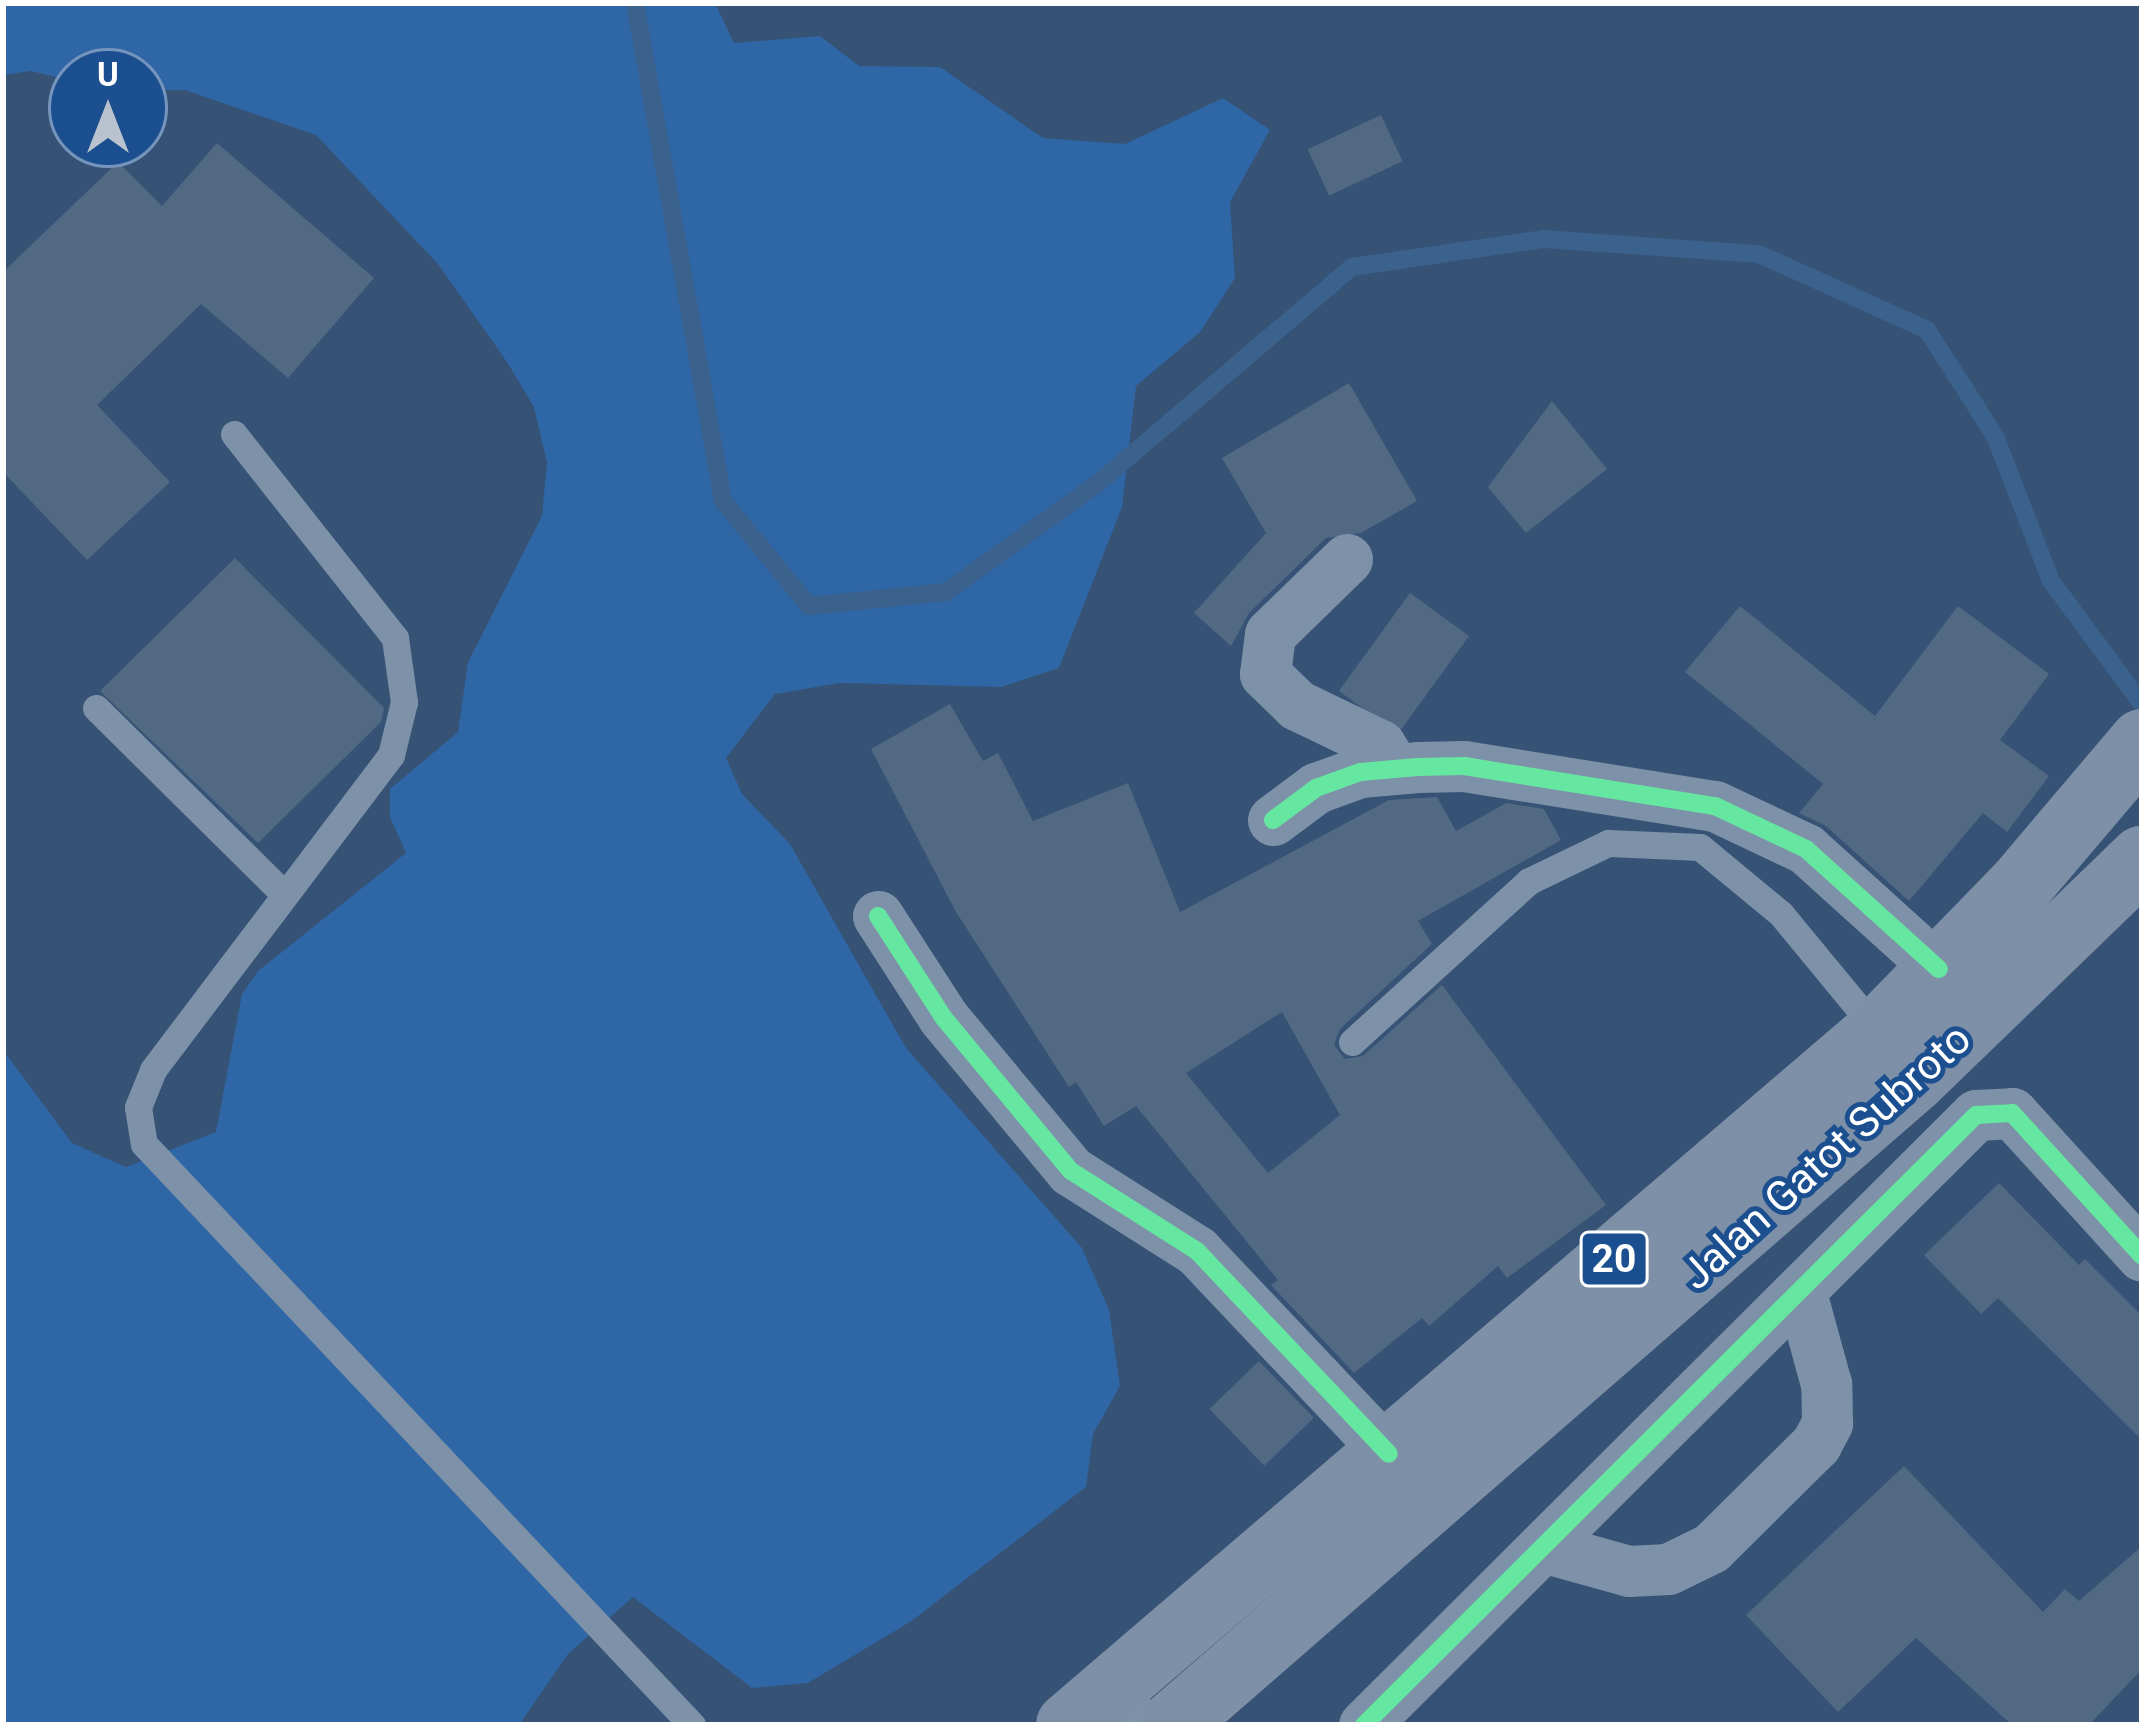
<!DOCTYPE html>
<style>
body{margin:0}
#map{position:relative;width:2145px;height:1728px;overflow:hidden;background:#365274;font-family:Roboto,sans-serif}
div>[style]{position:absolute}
.green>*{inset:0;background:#2f66a5}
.stream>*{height:18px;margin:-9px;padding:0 9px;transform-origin:9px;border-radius:9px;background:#3b618d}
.building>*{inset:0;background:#526984;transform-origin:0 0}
.service>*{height:27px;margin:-13.5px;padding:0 13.5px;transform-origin:13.5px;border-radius:13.5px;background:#7d92a8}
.minor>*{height:51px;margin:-25.5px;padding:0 25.5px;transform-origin:25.5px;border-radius:25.5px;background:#7d92a8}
.trunk>*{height:66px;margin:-33px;padding:0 33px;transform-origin:33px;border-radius:33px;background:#7e90a7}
.cycleway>*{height:18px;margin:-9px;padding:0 9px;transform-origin:9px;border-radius:9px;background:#66e7a1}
span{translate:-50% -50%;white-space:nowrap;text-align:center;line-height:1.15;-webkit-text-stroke:10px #1b4f8f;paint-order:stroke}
.shield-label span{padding:3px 9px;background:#1b4f8f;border:3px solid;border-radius:9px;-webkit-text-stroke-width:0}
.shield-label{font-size:39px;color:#fff;font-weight:700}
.street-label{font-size:42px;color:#fff}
.frame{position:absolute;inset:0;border:6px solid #fff;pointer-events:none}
.north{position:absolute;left:48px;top:48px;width:120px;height:120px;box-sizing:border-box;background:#1b4f8f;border:3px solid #7695bc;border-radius:50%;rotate:0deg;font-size:33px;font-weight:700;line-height:48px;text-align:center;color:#fff}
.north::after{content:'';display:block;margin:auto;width:42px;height:54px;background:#b9c2ce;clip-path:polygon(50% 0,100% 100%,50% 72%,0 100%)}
</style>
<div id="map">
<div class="green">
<i style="clip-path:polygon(3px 3px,715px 3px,734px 43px,820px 36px,859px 66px,940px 67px,1043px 138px,1125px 144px,1223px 98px,1270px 130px,1230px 202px,1235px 278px,1200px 332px,1136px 386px,1122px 507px,1059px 668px,1001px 687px,840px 683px,775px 694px,726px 758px,742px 794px,790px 844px,906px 1048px,1082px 1248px,1109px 1310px,1120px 1386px,1093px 1434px,1086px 1487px,910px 1622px,808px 1683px,752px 1688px,633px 1597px,568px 1654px,519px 1725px,3px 1725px,3px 1050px,72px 1143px,126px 1167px,216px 1132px,242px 994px,258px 971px,406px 853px,390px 817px,390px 789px,458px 732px,468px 662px,542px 516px,547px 463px,534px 407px,507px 362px,438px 264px,316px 135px,185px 90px,144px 90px,144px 72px,72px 72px,72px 81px,31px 71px,3px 75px)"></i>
</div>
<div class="stream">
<i style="left:635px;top:3px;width:506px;rotate:79.98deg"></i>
<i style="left:723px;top:501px;width:136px;rotate:50.7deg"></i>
<i style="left:809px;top:606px;width:138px;rotate:-5.8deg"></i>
<i style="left:946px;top:592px;width:186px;rotate:-35.6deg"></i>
<i style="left:1097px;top:484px;width:335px;rotate:-40.4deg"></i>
<i style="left:1352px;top:267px;width:193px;rotate:-8.3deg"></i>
<i style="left:1543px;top:239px;width:217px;rotate:4deg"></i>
<i style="left:1759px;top:254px;width:184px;rotate:24.3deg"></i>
<i style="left:1927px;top:330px;width:126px;rotate:57.3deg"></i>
<i style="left:1995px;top:436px;width:155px;rotate:68.9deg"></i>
<i style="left:2051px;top:581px;width:153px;rotate:53.5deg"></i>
</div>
<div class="building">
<i style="left:1381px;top:115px;width:51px;height:81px;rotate:65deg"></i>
<i style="clip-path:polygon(217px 143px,374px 278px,288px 378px,201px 304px,97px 405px,170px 482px,87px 560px,3px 472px,3px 272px,118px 162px,162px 206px)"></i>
<i style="clip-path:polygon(1349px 383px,1417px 501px,1361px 533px,1326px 538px,1249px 613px,1231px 646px,1194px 613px,1266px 533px,1222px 458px)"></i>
<i style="clip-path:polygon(1552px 401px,1607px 469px,1526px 533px,1488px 487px)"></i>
<i style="clip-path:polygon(235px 558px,384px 708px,381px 722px,258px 843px,100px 691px)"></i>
<i style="left:1410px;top:593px;width:73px;height:121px;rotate:36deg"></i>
<i style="clip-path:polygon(1740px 606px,1875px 716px,1958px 606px,2049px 674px,2000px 740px,2049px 776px,2007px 832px,1983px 813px,1909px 901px,1826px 826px,1799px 813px,1823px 784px,1685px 672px)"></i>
<i style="clip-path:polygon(evenodd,950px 704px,983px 761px,998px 753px,1033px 821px,1128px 783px,1180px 912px,1389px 800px,1437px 797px,1456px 831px,1506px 803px,1544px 809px,1561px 840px,1418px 921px,1432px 944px,1340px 1029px,1334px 1045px,1345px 1059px,1363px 1056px,1442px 985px,1606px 1205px,1507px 1278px,1498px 1266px,1429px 1326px,1422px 1318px,1354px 1373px,1271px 1285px,1278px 1280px,1136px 1106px,1104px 1126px,1076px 1082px,1069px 1087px,956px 912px,871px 749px,950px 704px,1282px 1012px,1340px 1115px,1268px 1173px,1186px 1073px,1282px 1012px)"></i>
<i style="clip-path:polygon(1999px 1183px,2079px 1265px,2085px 1259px,2142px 1316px,2142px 1440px,1998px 1298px,1981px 1314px,1924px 1255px)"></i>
<i style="left:1259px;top:1361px;width:79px;height:69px;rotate:46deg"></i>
<i style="clip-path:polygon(1904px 1466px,2043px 1612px,2065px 1589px,2079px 1601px,2142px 1546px,2142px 1669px,2089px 1725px,2012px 1725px,1916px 1638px,1838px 1712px,1746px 1615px)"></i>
</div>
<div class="service">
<i style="left:234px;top:434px;width:260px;rotate:51.7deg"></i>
<i style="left:395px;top:638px;width:65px;rotate:82deg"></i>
<i style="left:404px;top:702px;width:55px;rotate:103.8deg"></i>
<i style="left:391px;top:755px;width:395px;rotate:127.1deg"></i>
<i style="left:153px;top:1070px;width:40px;rotate:112deg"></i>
<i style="left:138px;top:1107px;width:37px;rotate:81deg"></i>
<i style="left:144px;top:1144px;width:799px;rotate:46.67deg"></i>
<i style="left:96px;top:708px;width:260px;rotate:44.7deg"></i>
<i style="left:1352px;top:1042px;width:239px;rotate:-42.3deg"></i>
<i style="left:1529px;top:881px;width:88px;rotate:-25.7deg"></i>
<i style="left:1608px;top:843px;width:92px;rotate:2.5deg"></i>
<i style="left:1700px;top:847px;width:105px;rotate:39.6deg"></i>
<i style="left:1781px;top:914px;width:154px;rotate:50.5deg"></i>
</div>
<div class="minor">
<i style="left:1347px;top:559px;width:107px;rotate:135.8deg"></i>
<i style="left:1270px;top:634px;width:40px;rotate:97.1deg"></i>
<i style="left:1265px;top:674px;width:45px;rotate:44.1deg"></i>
<i style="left:1297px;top:705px;width:92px;rotate:25.7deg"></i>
<i style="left:1380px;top:745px;width:28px;rotate:58deg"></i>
<i style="left:1273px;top:820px;width:54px;rotate:-36.7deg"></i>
<i style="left:1316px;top:788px;width:47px;rotate:-20deg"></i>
<i style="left:1360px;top:772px;width:58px;rotate:-4.9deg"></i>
<i style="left:1418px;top:767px;width:46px;rotate:-1.2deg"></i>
<i style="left:1464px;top:766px;width:254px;rotate:9.1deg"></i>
<i style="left:1715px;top:806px;width:101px;rotate:25.3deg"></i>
<i style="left:1806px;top:849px;width:179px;rotate:42.1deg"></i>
<i style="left:878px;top:916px;width:120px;rotate:57.2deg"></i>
<i style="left:943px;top:1017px;width:200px;rotate:50.3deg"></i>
<i style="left:1071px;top:1171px;width:149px;rotate:32.4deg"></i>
<i style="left:1197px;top:1251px;width:279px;rotate:46.6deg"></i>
<i style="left:1546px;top:1548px;width:86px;rotate:15.5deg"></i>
<i style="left:1629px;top:1571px;width:39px;rotate:-3deg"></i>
<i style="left:1668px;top:1569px;width:48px;rotate:-26deg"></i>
<i style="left:1711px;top:1548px;width:148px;rotate:-44.7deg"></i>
<i style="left:1816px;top:1444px;width:24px;rotate:-62deg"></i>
<i style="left:1827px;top:1423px;width:39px;rotate:-91deg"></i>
<i style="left:1826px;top:1384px;width:91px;rotate:-105.3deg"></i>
<i style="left:1110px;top:1687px;width:47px;rotate:54.6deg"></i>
<i style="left:1364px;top:1725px;width:864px;rotate:-44.91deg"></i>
<i style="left:1976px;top:1115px;width:36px;rotate:-3deg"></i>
<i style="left:2012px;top:1113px;width:193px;rotate:47.7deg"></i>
</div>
<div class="trunk">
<i style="left:1069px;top:1725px;width:1065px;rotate:-40.58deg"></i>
<i style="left:1878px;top:1032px;width:204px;rotate:-45.8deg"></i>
<i style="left:2020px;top:886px;width:189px;rotate:-49.7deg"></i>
<i style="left:1172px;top:1725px;width:984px;rotate:-41.04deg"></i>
<i style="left:1914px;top:1079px;width:317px;rotate:-44deg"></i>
</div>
<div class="cycleway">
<i style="left:1273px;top:820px;width:54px;rotate:-36.7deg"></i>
<i style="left:1316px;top:788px;width:47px;rotate:-20deg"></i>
<i style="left:1360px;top:772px;width:58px;rotate:-4.9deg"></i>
<i style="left:1418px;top:767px;width:46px;rotate:-1.2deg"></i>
<i style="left:1464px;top:766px;width:254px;rotate:9.1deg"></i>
<i style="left:1715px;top:806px;width:101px;rotate:25.3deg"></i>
<i style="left:1806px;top:849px;width:179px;rotate:42.1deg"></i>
<i style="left:878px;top:916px;width:120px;rotate:57.2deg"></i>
<i style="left:943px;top:1017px;width:200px;rotate:50.3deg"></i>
<i style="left:1071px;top:1171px;width:149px;rotate:32.4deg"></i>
<i style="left:1197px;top:1251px;width:279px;rotate:46.6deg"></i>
<i style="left:1364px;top:1725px;width:864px;rotate:-44.91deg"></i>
<i style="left:1976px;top:1115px;width:36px;rotate:-3deg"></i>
<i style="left:2012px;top:1113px;width:193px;rotate:47.7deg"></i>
</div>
<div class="shield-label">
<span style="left:1614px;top:1259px">20</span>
</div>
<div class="street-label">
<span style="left:1826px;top:1157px;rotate:-42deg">Jalan Gatot Subroto</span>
</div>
<div class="frame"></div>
<div class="north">U</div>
</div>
